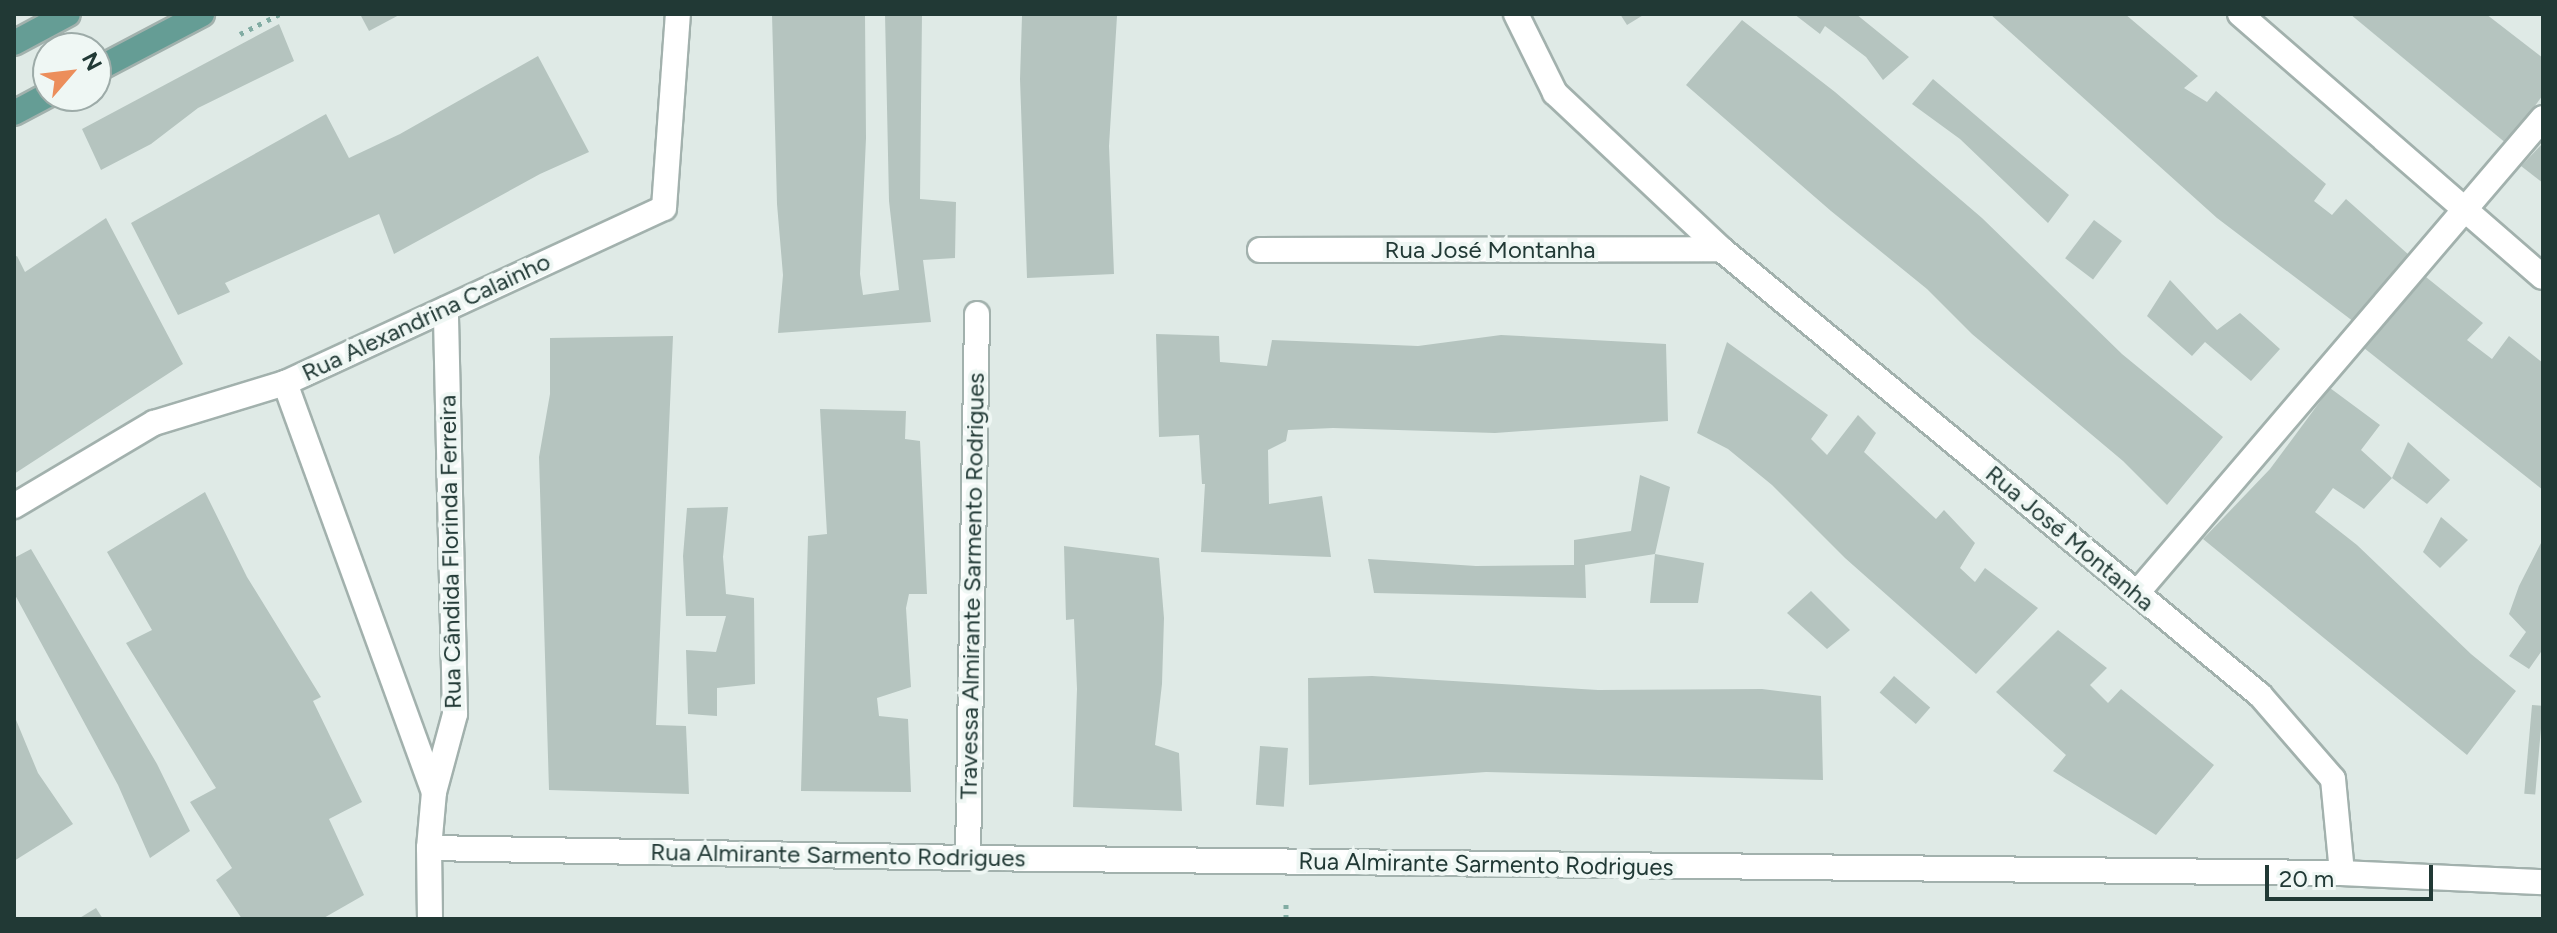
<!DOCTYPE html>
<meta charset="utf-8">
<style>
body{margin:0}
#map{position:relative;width:2557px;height:933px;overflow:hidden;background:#dfeae6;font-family:Figtree,sans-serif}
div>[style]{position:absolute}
.building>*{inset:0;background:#b5c4bf;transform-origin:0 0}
.path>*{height:5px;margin-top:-2.5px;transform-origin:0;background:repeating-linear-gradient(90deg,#81aca3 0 4px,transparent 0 10px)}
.roads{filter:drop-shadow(2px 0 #a2b1ad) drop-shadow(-2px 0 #a2b1ad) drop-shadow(0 2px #a2b1ad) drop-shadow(0 -2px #a2b1ad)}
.minor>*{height:24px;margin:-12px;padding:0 12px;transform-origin:12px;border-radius:12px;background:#fff}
.major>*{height:24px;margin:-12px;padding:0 12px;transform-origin:12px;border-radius:12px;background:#659d95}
span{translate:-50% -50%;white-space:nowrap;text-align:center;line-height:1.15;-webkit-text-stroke:8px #eff7f4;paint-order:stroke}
.street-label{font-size:24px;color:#213935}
.frame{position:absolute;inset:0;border:16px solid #213935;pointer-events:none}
.north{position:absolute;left:32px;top:32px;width:80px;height:80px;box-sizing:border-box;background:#eff7f4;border:2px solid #9daba8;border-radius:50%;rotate:62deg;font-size:22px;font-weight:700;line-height:32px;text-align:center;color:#213935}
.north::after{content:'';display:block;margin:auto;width:28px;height:36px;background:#ec8e5b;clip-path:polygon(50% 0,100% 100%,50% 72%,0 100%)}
.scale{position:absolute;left:2265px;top:865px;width:168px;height:36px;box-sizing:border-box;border:4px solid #213935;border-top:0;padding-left:10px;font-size:24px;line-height:28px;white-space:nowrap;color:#213935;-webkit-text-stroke:6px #eff7f4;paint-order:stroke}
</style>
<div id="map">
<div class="building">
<i style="clip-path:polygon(360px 14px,401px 14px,369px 31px)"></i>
<i style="clip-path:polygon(772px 14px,865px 14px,866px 138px,860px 274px,863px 295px,899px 290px,889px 201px,885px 14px,922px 14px,920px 199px,956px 202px,955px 258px,923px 260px,931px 322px,778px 333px,783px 275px,777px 204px)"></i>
<i style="clip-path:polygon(1620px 14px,1645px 14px,1627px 25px)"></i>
<i style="clip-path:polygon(1794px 14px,1856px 14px,1909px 57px,1883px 80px,1866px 57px,1825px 26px,1820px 34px)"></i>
<i style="clip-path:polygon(1990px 14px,2125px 14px,2198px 76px,2184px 88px,2207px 102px,2216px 91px,2326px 184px,2314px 201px,2332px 215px,2346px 199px,2409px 255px,2358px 325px,2217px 218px)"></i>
<i style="clip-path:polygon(2350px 14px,2486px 14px,2543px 58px,2543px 95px,2507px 144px)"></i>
<i style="clip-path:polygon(1022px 16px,1117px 16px,1109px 146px,1114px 274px,1027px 278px,1020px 79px)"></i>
<i style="clip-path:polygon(1742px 20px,1835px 92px,1982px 218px,2122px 354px,2223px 437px,2167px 505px,2123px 461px,1972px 334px,1927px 289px,1831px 211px,1686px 85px)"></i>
<i style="clip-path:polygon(279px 24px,294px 61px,198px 108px,151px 144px,101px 170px,82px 129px)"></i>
<i style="clip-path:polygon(538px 56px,589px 152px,540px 174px,394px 254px,379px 214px,225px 283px,230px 292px,178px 315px,131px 223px,326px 114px,349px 158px,400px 134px)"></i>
<i style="clip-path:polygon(1933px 79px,2069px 195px,2048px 223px,1960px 139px,1912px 104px)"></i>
<i style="clip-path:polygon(2543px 143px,2543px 183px,2521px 166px)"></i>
<i style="clip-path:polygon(106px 218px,183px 364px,14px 474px,14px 257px,17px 256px,25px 272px)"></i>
<i style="left:2094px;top:220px;width:35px;height:48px;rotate:37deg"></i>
<i style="clip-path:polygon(2426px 277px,2483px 323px,2467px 340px,2492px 359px,2509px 336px,2543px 363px,2543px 490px,2364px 348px)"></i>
<i style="clip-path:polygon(2170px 280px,2217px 330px,2240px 313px,2280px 349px,2251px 381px,2205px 342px,2192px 356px,2147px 316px)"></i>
<i style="clip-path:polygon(1156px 334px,1219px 336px,1220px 362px,1267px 366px,1272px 340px,1418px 346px,1501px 335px,1666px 344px,1668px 421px,1495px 433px,1333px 428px,1288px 430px,1286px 441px,1268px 450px,1269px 504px,1322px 496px,1331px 557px,1201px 552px,1205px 484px,1202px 484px,1199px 435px,1159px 437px)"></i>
<i style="clip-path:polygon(673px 336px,656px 725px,686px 726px,689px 794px,549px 790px,539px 457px,550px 394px,550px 338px)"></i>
<i style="clip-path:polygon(1727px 342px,1828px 415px,1811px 439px,1827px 455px,1858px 415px,1876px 433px,1864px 452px,1936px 519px,1944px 510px,1975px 543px,1960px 568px,1975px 582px,1985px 568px,2038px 608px,1976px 674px,1845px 558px,1772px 485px,1728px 449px,1697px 433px)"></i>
<i style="clip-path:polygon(2330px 388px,2380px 425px,2361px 450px,2392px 478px,2364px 509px,2333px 488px,2315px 512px,2357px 545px,2471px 654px,2516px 691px,2467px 755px,2203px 539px,2270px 469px)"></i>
<i style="clip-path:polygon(820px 409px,906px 411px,905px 439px,920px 441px,927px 594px,909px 594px,906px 608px,911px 687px,877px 698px,879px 716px,908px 719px,911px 792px,801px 791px,808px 536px,827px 534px)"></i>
<i style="clip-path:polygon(2408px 442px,2450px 480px,2427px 504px,2392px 478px)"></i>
<i style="clip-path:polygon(1640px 475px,1670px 487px,1655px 554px,1585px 565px,1586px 598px,1374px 593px,1368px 559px,1476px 566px,1574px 565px,1574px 540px,1631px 531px)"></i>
<i style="clip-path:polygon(205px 492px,247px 577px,321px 697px,313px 701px,362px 802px,329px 819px,364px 895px,322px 919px,242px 919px,216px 880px,232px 868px,190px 802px,216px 788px,126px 643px,152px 630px,107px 552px)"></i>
<i style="clip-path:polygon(728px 507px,723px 557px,726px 594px,754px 598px,755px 684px,717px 688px,717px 716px,688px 714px,686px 650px,716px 652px,726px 616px,686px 616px,683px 556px,687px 508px)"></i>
<i style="clip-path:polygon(2441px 517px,2468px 540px,2440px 568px,2423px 552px)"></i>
<i style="clip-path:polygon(2543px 539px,2543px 649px,2529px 669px,2509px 656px,2526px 632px,2509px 614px,2519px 586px)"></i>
<i style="clip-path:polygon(1064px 546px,1159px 558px,1164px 618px,1162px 684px,1155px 745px,1179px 753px,1182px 811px,1073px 807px,1077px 689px,1074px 619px,1066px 620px)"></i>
<i style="clip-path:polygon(31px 549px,157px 764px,190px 831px,150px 858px,118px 785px,14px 593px,14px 558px)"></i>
<i style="clip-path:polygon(1655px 554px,1704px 563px,1698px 603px,1650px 603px)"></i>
<i style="clip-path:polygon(1811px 591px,1850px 630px,1827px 649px,1787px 613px)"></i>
<i style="clip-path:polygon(2058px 630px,2107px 668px,2090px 685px,2108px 703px,2121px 689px,2214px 765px,2156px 835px,2053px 771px,2066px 755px,1996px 692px)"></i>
<i style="clip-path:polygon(1372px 676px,1598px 690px,1762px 689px,1821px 696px,1823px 780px,1486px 772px,1309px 785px,1308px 678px)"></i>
<i style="left:1894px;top:676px;width:48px;height:22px;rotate:41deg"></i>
<i style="left:2532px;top:705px;width:11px;height:89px;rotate:5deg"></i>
<i style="clip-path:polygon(14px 715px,38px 773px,73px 824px,14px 861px)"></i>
<i style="left:1260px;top:746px;width:28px;height:59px;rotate:4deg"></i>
<i style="clip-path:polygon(96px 908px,103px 919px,78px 919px)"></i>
</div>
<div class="path">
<i style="left:240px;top:34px;width:45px;rotate:-26.6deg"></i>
<i style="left:1286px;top:919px;width:16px;rotate:-90deg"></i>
</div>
<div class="roads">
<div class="minor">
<i style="left:1516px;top:14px;width:88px;rotate:63.7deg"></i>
<i style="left:1555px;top:93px;width:228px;rotate:43.2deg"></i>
<i style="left:1721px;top:249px;width:700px;rotate:39.61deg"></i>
<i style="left:2260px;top:695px;width:111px;rotate:49deg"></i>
<i style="left:2333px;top:779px;width:94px;rotate:84.5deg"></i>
<i style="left:2240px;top:14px;width:401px;rotate:41deg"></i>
<i style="left:1260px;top:250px;width:461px;rotate:-0.1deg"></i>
<i style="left:285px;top:383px;width:435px;rotate:70deg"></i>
<i style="left:14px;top:506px;width:163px;rotate:-30.7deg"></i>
<i style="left:154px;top:423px;width:137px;rotate:-17deg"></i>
<i style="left:285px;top:383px;width:417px;rotate:-24.8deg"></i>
<i style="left:664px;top:208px;width:195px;rotate:-85.9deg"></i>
<i style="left:2137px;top:593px;width:625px;rotate:-49.48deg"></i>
<i style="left:429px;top:848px;width:539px;rotate:1.06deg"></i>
<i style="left:968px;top:858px;width:1374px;rotate:0.63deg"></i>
<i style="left:2342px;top:873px;width:201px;rotate:2.6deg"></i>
<i style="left:968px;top:858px;width:544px;rotate:-89.05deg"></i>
<i style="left:430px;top:919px;width:71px;rotate:-90.8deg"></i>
<i style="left:429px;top:848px;width:56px;rotate:-84.9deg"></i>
<i style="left:434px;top:792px;width:81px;rotate:-74.9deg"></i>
<i style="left:455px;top:714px;width:405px;rotate:-91.3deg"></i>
</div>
<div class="major">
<i style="left:14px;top:43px;width:61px;rotate:-28.2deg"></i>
<i style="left:96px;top:70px;width:120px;rotate:-27.8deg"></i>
<i style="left:14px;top:113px;width:38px;rotate:-28deg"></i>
</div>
</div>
<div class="street-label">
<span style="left:1490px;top:250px">Rua José Montanha</span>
<span style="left:426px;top:317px;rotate:-25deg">Rua Alexandrina Calainho</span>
<span style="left:2070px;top:538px;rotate:40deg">Rua José Montanha</span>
<span style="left:450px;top:552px;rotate:-91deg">Rua Cândida Florinda Ferreira</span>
<span style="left:972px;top:586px;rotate:-89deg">Travessa Almirante Sarmento Rodrigues</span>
<span style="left:838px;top:855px;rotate:1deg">Rua Almirante Sarmento Rodrigues</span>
<span style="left:1486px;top:864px;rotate:1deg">Rua Almirante Sarmento Rodrigues</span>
</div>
<div class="frame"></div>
<div class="north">N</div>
<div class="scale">20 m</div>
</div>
